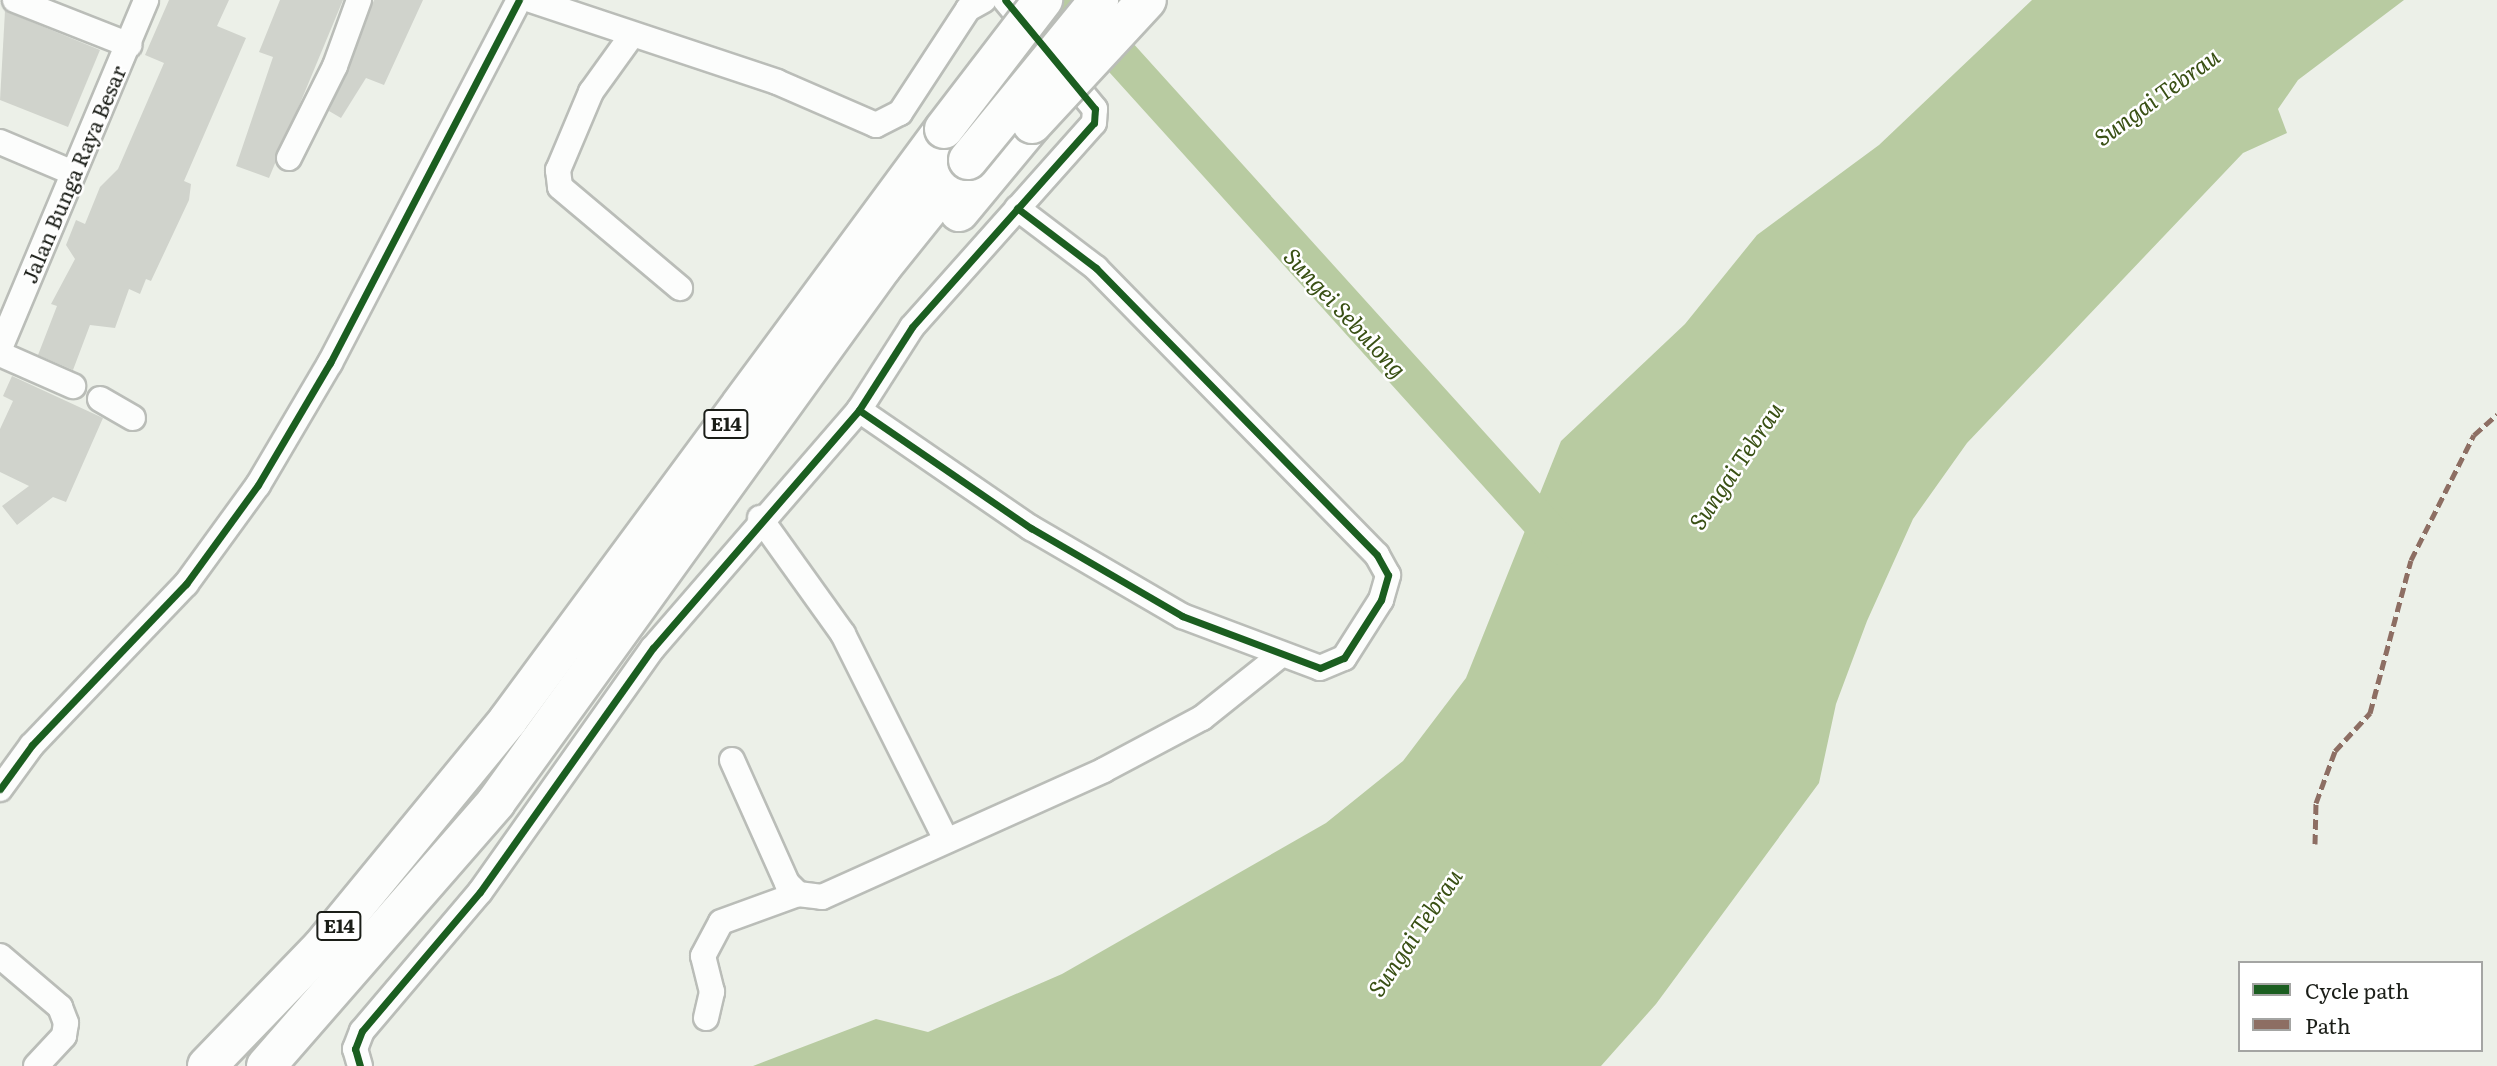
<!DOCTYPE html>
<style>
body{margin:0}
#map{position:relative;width:2497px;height:1066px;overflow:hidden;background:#ecf0e8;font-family:Literata,serif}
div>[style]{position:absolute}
.water>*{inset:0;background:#b8cba1}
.river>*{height:37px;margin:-18.5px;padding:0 18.5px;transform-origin:18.5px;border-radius:18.5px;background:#b8cba1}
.building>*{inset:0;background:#d0d3cc}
.roads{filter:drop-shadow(2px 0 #babdb8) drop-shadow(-2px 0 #babdb8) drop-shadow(0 2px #babdb8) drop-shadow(0 -2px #babdb8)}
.minor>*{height:24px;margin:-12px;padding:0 12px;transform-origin:12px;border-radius:12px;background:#fcfdfc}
.motorway>*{height:38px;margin:-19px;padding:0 19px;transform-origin:19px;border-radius:19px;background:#fcfdfc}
.bridges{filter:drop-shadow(2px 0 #babdb8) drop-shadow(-2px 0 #babdb8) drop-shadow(0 2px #babdb8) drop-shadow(0 -2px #babdb8)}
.motorway-bridge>*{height:38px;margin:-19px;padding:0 19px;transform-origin:19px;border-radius:19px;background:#fcfdfc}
.quiet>*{height:5px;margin-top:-2.5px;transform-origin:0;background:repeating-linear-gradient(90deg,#8d6e63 0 10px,transparent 0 15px)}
.cycleway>*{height:7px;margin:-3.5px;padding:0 3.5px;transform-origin:3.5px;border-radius:3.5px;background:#1b5e20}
span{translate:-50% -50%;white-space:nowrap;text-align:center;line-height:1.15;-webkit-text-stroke:5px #fff;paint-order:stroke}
.shield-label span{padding:2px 5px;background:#fff;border:2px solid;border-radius:5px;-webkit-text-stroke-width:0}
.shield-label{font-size:19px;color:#1b1e18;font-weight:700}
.street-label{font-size:21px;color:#1b1e18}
.water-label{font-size:23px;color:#395014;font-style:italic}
.legend{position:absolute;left:2238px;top:961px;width:245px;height:91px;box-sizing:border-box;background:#fff;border:2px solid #a4a5a3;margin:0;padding:9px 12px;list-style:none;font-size:21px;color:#1b1e18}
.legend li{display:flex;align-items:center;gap:14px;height:35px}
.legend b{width:35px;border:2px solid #a4a5a3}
</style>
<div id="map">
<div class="water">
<i style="clip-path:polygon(2032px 0,2404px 0,2298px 80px,2278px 109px,2287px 133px,2243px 153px,1967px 443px,1913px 519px,1867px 621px,1836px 704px,1819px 783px,1656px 1004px,1601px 1066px,753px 1066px,876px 1019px,928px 1032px,1062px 974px,1326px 823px,1403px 761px,1466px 678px,1561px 441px,1685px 324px,1757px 235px,1879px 145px)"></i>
</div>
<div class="river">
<i style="left:1069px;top:0;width:737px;rotate:47.91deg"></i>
</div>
<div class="building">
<i style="clip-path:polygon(169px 0,229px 0,217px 26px,246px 38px,184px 181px,191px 184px,189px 200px,151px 281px,146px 279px,140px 294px,129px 289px,115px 328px,90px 325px,73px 370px,38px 355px,57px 306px,51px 304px,75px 259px,66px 245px,76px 220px,85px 224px,100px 187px,118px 169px,164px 63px,145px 55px)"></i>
<i style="clip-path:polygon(280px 0,343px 0,269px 178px,236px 166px,273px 57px,259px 52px)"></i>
<i style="clip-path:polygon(374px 0,423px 0,384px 85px,366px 78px,341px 118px,329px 111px)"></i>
<i style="clip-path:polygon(5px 11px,100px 50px,68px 127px,0 100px)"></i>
<i style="clip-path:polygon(12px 376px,103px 418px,66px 502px,53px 497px,17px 525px,2px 506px,29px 486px,0 472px,0 429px,13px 401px,3px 396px)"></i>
</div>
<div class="roads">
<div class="minor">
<i style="left:15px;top:0;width:123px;rotate:21.5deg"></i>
<i style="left:531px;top:0;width:259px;rotate:18.4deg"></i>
<i style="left:777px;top:82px;width:108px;rotate:23.5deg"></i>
<i style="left:876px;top:125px;width:27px;rotate:-27deg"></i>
<i style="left:900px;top:113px;width:124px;rotate:-56.8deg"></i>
<i style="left:968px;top:9px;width:18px;rotate:-29deg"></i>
<i style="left:632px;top:35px;width:70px;rotate:125.7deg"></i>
<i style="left:591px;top:92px;width:85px;rotate:112.9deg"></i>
<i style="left:558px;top:170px;width:17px;rotate:83deg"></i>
<i style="left:560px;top:187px;width:157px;rotate:40.1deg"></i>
<i style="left:0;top:142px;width:77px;rotate:22.9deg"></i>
<i style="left:289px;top:158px;width:103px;rotate:-63.4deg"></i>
<i style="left:335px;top:66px;width:70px;rotate:-70deg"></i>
<i style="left:0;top:348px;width:377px;rotate:-67.2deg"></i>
<i style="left:0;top:354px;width:80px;rotate:23.7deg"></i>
<i style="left:100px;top:399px;width:38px;rotate:30deg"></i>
<i style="left:859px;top:410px;width:209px;rotate:34.5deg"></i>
<i style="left:1031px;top:528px;width:175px;rotate:30.2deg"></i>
<i style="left:1182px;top:616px;width:147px;rotate:20.6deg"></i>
<i style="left:1320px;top:668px;width:26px;rotate:-23deg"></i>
<i style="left:1344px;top:658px;width:69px;rotate:-57.5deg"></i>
<i style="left:1381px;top:600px;width:26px;rotate:-74deg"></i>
<i style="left:1388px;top:575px;width:23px;rotate:-119deg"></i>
<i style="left:1377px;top:555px;width:402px;rotate:-134.4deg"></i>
<i style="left:1096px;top:268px;width:99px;rotate:-142.8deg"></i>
<i style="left:760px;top:518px;width:143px;rotate:54.4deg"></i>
<i style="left:843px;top:634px;width:230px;rotate:63.4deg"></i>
<i style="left:732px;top:760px;width:135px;rotate:65.9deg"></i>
<i style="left:787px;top:883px;width:16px;rotate:45deg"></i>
<i style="left:798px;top:894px;width:24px;rotate:7deg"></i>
<i style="left:822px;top:897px;width:309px;rotate:-24.2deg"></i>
<i style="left:1104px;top:770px;width:111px;rotate:-28deg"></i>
<i style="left:1202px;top:718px;width:101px;rotate:-38.6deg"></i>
<i style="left:0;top:789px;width:54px;rotate:-54deg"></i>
<i style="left:32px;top:745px;width:223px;rotate:-46.3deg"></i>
<i style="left:186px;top:584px;width:122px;rotate:-54deg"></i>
<i style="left:258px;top:485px;width:142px;rotate:-59.5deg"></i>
<i style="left:330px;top:363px;width:409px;rotate:-62.5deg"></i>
<i style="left:0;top:956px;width:79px;rotate:40.4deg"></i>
<i style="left:60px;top:1007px;width:17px;rotate:69deg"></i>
<i style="left:66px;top:1023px;width:13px;rotate:99deg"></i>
<i style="left:64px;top:1036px;width:41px;rotate:133deg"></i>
<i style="left:706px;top:1018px;width:27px;rotate:-77deg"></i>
<i style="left:712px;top:992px;width:37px;rotate:-104deg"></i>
<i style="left:703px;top:956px;width:38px;rotate:-62deg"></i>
<i style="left:721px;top:922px;width:82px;rotate:-20deg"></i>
<i style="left:360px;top:1066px;width:18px;rotate:-106deg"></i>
<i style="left:355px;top:1049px;width:19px;rotate:-69deg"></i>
<i style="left:362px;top:1031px;width:182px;rotate:-49.7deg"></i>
<i style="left:480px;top:892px;width:299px;rotate:-54.7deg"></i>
<i style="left:653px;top:648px;width:315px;rotate:-49.1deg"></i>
<i style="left:859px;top:410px;width:98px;rotate:-57.4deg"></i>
<i style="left:912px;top:327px;width:273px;rotate:-48.3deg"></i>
<i style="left:1094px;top:123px;width:14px;rotate:-86deg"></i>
<i style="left:1095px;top:109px;width:141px;rotate:-129.5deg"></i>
</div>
<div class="motorway">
<i style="left:959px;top:212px;width:114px;rotate:-50.3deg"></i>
<i style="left:207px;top:1066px;width:164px;rotate:-46deg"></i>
<i style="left:321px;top:948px;width:295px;rotate:-50.6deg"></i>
<i style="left:508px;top:720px;width:734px;rotate:-53.58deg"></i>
<i style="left:266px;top:1066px;width:350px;rotate:-48.9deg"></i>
<i style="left:496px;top:802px;width:660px;rotate:-54.19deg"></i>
<i style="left:882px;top:267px;width:137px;rotate:-51.2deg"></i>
</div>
</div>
<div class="bridges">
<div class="motorway-bridge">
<i style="left:1032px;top:124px;width:169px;rotate:-47.2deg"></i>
<i style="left:944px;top:129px;width:163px;rotate:-52.5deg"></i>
<i style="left:968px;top:160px;width:207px;rotate:-50.7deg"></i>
</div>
</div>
<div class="quiet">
<i style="left:2315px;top:844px;width:41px;rotate:-88.6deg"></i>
<i style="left:2316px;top:803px;width:55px;rotate:-69.9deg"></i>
<i style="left:2335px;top:751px;width:52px;rotate:-47.4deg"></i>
<i style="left:2370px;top:713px;width:158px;rotate:-75deg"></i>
<i style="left:2411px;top:560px;width:140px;rotate:-63.3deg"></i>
<i style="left:2474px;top:435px;width:31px;rotate:-42deg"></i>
</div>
<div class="cycleway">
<i style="left:859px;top:410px;width:209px;rotate:34.5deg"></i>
<i style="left:1031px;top:528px;width:175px;rotate:30.2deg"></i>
<i style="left:1182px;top:616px;width:147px;rotate:20.6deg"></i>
<i style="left:1320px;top:668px;width:26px;rotate:-23deg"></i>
<i style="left:1344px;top:658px;width:69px;rotate:-57.5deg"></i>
<i style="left:1381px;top:600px;width:26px;rotate:-74deg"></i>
<i style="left:1388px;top:575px;width:23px;rotate:-119deg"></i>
<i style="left:1377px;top:555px;width:402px;rotate:-134.4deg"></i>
<i style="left:1096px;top:268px;width:99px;rotate:-142.8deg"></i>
<i style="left:0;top:789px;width:54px;rotate:-54deg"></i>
<i style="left:32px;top:745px;width:223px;rotate:-46.3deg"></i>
<i style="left:186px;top:584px;width:122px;rotate:-54deg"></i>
<i style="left:258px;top:485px;width:142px;rotate:-59.5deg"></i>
<i style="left:330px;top:363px;width:409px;rotate:-62.5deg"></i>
<i style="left:360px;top:1066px;width:18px;rotate:-106deg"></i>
<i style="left:355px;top:1049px;width:19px;rotate:-69deg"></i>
<i style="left:362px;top:1031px;width:182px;rotate:-49.7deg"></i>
<i style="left:480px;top:892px;width:299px;rotate:-54.7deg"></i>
<i style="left:653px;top:648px;width:315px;rotate:-49.1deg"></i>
<i style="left:859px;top:410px;width:98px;rotate:-57.4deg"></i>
<i style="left:912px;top:327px;width:273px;rotate:-48.3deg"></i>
<i style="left:1094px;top:123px;width:14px;rotate:-86deg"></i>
<i style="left:1095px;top:109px;width:141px;rotate:-129.5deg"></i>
</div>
<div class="shield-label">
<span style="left:726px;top:424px">E14</span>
<span style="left:339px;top:926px">E14</span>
</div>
<div class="street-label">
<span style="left:73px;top:174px;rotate:-67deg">Jalan Bunga Raya Besar</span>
</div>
<div class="water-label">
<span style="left:2156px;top:96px;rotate:-36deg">Sungai Tebrau</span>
<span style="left:1346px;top:312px;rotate:47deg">Sungei Sebulong</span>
<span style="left:1735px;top:465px;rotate:-56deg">Sungai Tebrau</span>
<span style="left:1414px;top:932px;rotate:-56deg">Sungai Tebrau</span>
</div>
<ul class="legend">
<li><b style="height:9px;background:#1b5e20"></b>Cycle path</li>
<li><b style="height:9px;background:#8d6e63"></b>Path</li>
</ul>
</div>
